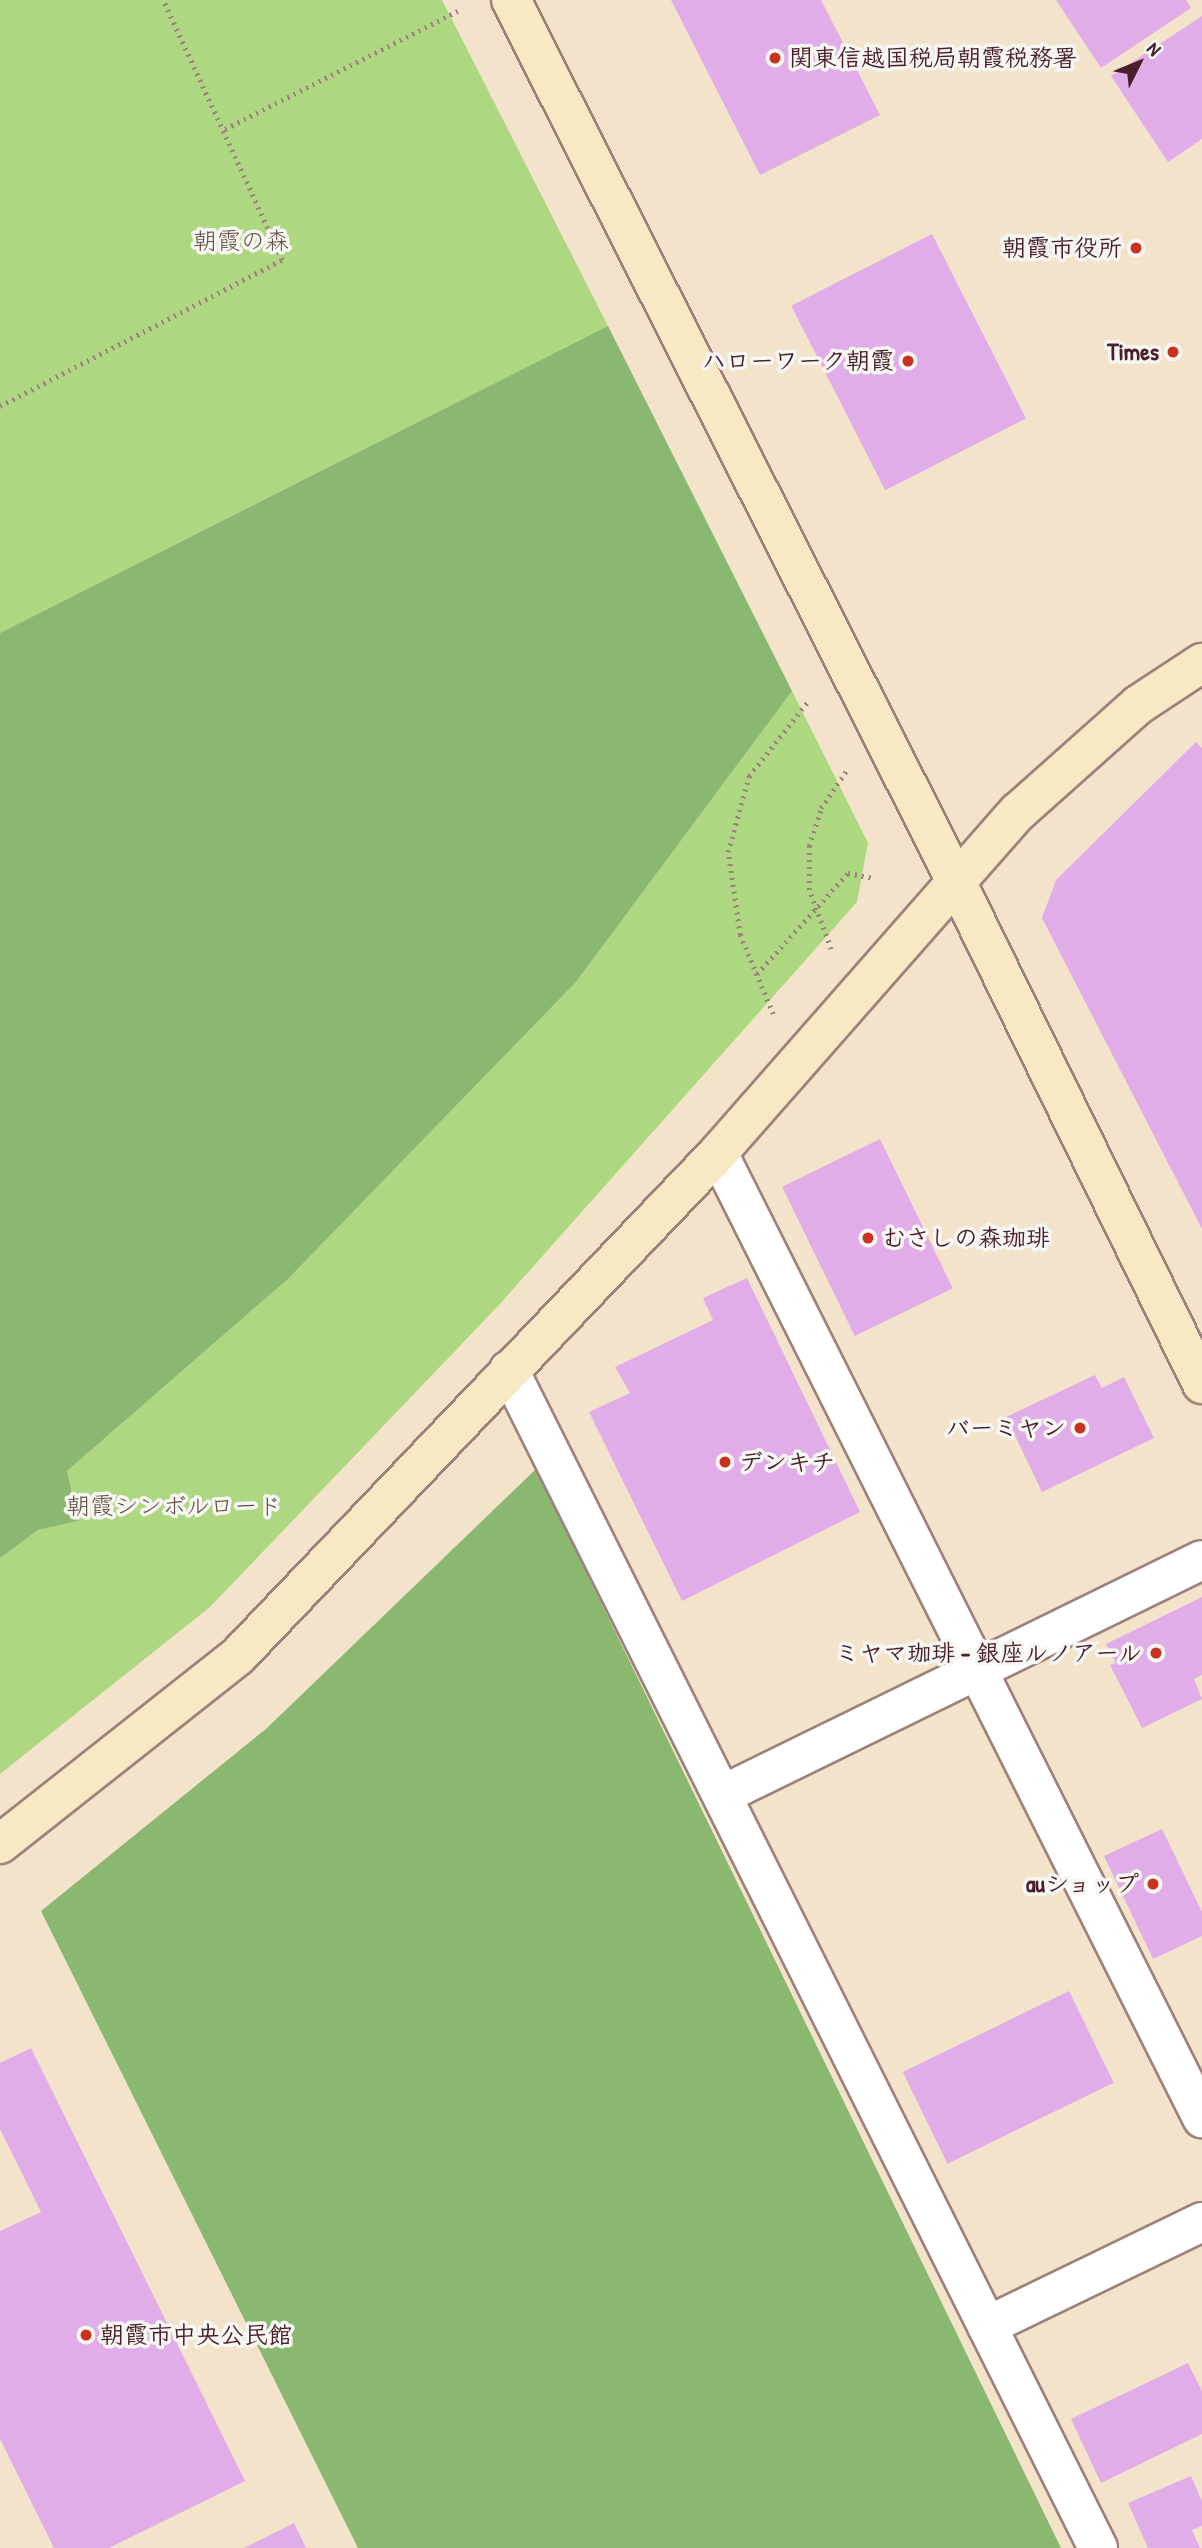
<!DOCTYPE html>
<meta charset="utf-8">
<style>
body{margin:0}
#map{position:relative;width:1202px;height:2548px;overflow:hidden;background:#f3e3cb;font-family:"Patrick Hand","Klee One",sans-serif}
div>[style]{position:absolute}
.green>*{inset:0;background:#aed782}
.forest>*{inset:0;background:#8ab870}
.building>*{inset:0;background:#e1ade8;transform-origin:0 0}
.path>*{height:4.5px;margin-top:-2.25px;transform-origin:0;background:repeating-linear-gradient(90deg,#9e817b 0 2px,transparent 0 7px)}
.roads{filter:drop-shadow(2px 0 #9e817b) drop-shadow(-2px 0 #9e817b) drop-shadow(0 2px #9e817b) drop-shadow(0 -2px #9e817b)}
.street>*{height:38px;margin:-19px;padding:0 19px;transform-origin:19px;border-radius:19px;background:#fff}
.secondary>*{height:38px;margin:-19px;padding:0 19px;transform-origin:19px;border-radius:19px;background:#f6e9c3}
.dots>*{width:19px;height:19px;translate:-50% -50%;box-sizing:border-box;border:4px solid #f6f6f2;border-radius:50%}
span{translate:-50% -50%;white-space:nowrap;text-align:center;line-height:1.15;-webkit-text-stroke:7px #f6f6f2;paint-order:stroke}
.poi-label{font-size:24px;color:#4a1f2b;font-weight:700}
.left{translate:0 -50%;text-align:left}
.right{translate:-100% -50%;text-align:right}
.park-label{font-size:24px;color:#634d41}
.north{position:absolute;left:1104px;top:28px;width:70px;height:70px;-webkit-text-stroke:5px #f6f6f2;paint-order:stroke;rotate:47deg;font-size:19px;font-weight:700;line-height:28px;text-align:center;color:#4a1f2b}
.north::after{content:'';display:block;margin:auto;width:24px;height:32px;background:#4a1f2b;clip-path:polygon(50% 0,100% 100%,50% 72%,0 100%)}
</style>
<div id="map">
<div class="green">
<i style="clip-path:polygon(0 0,442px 0,608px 326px,0 633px)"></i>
<i style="clip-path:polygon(792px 691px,868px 843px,857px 902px,499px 1305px,210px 1607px,0 1774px,0 1558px,38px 1530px,78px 1521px,67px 1471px,288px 1279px,576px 982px)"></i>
</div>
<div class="forest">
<i style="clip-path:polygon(608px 326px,792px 691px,576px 982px,288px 1279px,67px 1471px,78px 1521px,38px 1530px,0 1558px,0 633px)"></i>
<i style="clip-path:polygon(536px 1469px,1061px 2548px,358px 2548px,41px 1911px,267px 1728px)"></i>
</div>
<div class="building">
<i style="clip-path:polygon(671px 0,821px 0,880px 115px,760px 175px)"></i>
<i style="clip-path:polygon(1056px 0,1186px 0,1191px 8px,1101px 68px)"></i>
<i style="clip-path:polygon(1202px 16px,1202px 139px,1168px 162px,1111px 76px)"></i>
<i style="left:932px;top:234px;width:207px;height:158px;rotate:63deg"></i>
<i style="clip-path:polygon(1196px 742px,1202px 748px,1202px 1229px,1042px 918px,1056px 880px)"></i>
<i style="left:880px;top:1139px;width:166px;height:109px;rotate:64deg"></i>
<i style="clip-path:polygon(747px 1278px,860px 1512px,682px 1601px,589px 1412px,630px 1393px,615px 1367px,713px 1320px,703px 1298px)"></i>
<i style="clip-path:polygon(1095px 1375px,1102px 1388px,1124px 1377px,1154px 1438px,1042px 1492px,1006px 1417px)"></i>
<i style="clip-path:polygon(1202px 1597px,1202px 1675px,1194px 1679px,1202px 1699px,1142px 1728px,1110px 1665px,1116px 1663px,1106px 1644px)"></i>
<i style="clip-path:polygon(1162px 1829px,1202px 1912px,1202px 1936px,1153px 1959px,1104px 1856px)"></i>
<i style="left:1069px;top:1991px;width:102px;height:185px;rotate:64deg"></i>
<i style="clip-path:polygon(31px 2048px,245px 2481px,109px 2548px,54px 2548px,0 2439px,0 2231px,41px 2212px,0 2129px,0 2063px)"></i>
<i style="clip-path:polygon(1188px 2363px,1202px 2391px,1202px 2434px,1101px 2483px,1071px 2419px)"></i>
<i style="clip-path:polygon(1191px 2476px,1202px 2501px,1202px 2526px,1192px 2530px,1200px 2548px,1148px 2548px,1128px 2503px)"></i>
<i style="clip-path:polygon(294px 2523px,306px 2548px,244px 2548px)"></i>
</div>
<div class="path">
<i style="left:225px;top:129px;width:266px;rotate:-26.9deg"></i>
<i style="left:0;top:406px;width:318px;rotate:-27.4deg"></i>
<i style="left:282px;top:260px;width:286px;rotate:-114.6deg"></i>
<i style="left:831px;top:949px;width:63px;rotate:-110.4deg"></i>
<i style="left:809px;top:890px;width:44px;rotate:-90deg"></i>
<i style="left:809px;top:846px;width:40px;rotate:-72deg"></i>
<i style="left:821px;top:808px;width:46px;rotate:-55.6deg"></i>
<i style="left:757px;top:974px;width:136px;rotate:-48deg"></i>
<i style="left:848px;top:873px;width:26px;rotate:11deg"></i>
<i style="left:773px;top:1014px;width:86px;rotate:-112.7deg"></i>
<i style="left:740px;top:935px;width:84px;rotate:-98.2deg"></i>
<i style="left:728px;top:852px;width:79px;rotate:-74.6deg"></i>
<i style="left:749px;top:776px;width:98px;rotate:-51.6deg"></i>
</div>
<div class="roads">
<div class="street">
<i style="left:718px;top:1153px;width:1080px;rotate:63.36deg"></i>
<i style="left:509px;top:1370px;width:1317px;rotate:63.43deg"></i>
<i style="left:722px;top:1795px;width:534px;rotate:-26.09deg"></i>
<i style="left:987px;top:2326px;width:239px;rotate:-25.8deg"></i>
</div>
<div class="secondary">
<i style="left:511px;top:0;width:987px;rotate:63.2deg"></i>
<i style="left:956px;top:881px;width:560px;rotate:63.94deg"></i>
<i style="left:0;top:1844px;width:303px;rotate:-38.3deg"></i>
<i style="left:238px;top:1656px;width:695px;rotate:-46.34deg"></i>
<i style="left:718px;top:1153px;width:454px;rotate:-48.7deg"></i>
<i style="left:1018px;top:812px;width:161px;rotate:-41.7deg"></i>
<i style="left:1138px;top:705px;width:77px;rotate:-33.3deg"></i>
</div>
</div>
<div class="dots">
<i style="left:775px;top:58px;background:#c8321e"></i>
<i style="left:1136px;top:248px;background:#c8321e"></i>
<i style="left:1173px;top:352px;background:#c8321e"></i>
<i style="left:908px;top:361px;background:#c8321e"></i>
<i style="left:868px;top:1238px;background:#c8321e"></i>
<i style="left:1080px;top:1428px;background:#c8321e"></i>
<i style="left:725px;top:1462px;background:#c8321e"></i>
<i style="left:1156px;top:1653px;background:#c8321e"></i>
<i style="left:1153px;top:1884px;background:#c8321e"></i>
<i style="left:86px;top:2335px;background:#c8321e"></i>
</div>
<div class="poi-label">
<span class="left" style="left:789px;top:58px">関東信越国税局朝霞税務署</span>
<span class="right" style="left:1122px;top:248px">朝霞市役所</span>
<span class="right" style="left:1159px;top:352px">Times</span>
<span class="right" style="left:894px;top:361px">ハローワーク朝霞</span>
<span class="left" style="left:882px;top:1238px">むさしの森珈琲</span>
<span class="right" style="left:1066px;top:1428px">バーミヤン</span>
<span class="left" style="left:739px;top:1462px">デンキチ</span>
<span class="right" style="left:1142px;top:1653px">ミヤマ珈琲 - 銀座ルノアール</span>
<span class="right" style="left:1139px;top:1884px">auショップ</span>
<span class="left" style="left:100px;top:2335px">朝霞市中央公民館</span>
</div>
<div class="park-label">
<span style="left:241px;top:241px">朝霞の森</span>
<span style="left:174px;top:1506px">朝霞シンボルロード</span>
</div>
<div class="north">N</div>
</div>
